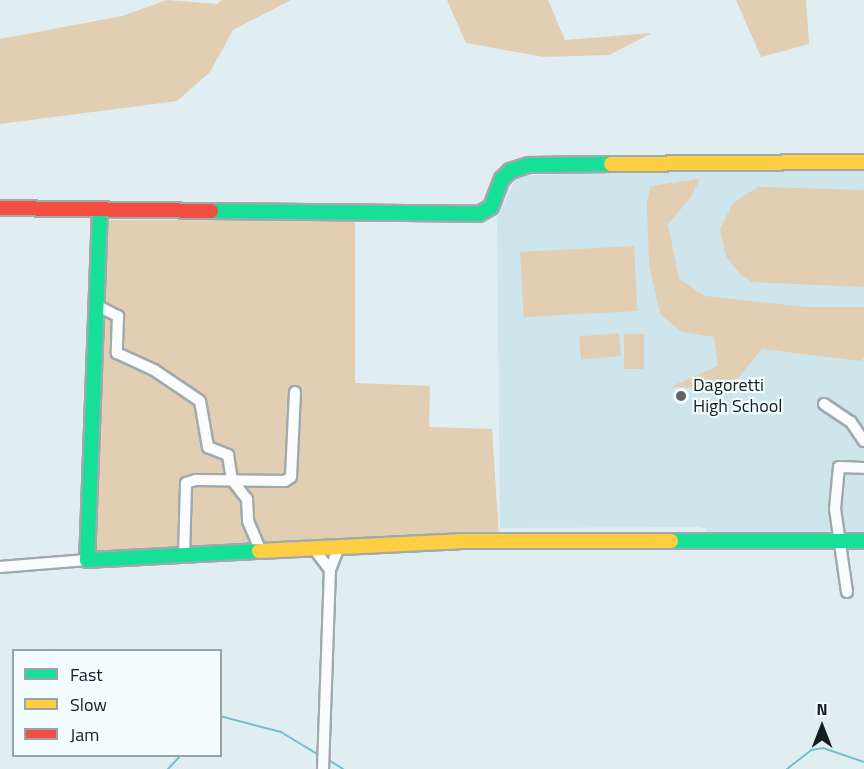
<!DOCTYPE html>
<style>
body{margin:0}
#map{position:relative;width:864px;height:769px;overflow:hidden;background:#e0eef1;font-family:"Titillium Web",sans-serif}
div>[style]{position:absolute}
.built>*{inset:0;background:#cde5eb}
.green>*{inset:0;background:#e1ceb3;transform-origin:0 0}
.stream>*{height:2px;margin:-1px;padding:0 1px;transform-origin:1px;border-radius:1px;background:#6fc0cf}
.roads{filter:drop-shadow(2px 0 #a0aaad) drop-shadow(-2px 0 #a0aaad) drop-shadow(0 2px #a0aaad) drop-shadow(0 -2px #a0aaad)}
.street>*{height:10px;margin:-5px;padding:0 5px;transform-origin:5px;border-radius:5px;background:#fafcfd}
.fast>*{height:14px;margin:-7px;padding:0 7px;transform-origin:7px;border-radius:7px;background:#16e098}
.slow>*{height:14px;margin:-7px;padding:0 7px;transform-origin:7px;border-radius:7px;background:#ffcf43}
.jam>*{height:14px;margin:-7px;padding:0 7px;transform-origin:7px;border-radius:7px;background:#f24e42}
.dots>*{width:16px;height:16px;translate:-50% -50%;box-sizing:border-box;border:3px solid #f3fcff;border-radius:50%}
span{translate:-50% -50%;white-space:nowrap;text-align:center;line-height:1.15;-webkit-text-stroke:4.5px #f3fcff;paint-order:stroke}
.poi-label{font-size:18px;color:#141d1f}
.left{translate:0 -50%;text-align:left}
.legend{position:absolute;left:12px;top:649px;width:210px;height:108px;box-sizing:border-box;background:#f3fcff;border:2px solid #9aa3a5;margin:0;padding:8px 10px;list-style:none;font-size:18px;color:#141d1f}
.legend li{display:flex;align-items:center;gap:12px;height:30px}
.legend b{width:30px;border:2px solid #9aa3a5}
.north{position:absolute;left:792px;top:697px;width:60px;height:60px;-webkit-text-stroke:4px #f3fcff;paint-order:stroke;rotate:0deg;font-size:16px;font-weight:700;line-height:24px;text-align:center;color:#141d1f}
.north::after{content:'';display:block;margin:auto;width:21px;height:27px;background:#141d1f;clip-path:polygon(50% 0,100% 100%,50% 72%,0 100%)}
</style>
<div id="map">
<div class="built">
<i style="clip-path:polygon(632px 171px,864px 171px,864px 534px,707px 536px,706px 529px,699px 527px,500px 528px,497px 218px,517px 176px)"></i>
</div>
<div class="green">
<i style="clip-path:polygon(167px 0,217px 4px,222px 0,291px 0,233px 30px,210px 72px,177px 101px,0 124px,0 39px,122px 16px)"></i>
<i style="clip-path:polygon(447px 0,548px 0,565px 40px,652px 33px,609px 55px,544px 57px,466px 43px)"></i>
<i style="clip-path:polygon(806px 0,809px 44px,761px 57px,736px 0)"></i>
<i style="clip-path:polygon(700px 179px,691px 197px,668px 224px,679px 279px,705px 296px,806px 307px,864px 307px,864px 357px,861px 361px,762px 349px,738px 378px,714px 388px,670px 387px,718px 366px,714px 337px,682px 332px,660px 314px,649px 264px,647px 205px,650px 186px)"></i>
<i style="clip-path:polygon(758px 187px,864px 190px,864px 287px,752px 282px,741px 275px,726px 256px,720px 229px,733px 203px)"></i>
<i style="clip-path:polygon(355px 219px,355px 383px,430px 386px,429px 427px,492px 429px,499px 536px,93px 554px,109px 220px)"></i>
<i style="left:634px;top:246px;width:65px;height:114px;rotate:87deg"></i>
<i style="left:619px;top:333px;width:23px;height:40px;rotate:85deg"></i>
<i style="left:644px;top:334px;width:35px;height:20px;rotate:90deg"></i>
</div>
<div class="stream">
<i style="left:220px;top:716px;width:63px;rotate:14.7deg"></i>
<i style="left:281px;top:732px;width:44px;rotate:31.2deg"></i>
<i style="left:327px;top:759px;width:19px;rotate:32deg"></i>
<i style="left:168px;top:769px;width:18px;rotate:-47deg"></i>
<i style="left:787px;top:769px;width:31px;rotate:-38deg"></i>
<i style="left:811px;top:750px;width:12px;rotate:-9deg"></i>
<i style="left:823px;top:748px;width:43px;rotate:18.9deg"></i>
</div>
<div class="roads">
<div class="street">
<i style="left:96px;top:305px;width:25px;rotate:27deg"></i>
<i style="left:118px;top:316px;width:37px;rotate:92deg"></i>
<i style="left:117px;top:353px;width:41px;rotate:24.7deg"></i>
<i style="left:154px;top:370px;width:55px;rotate:34deg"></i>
<i style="left:200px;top:401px;width:47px;rotate:80.1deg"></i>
<i style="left:208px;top:447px;width:22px;rotate:22deg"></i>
<i style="left:228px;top:455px;width:25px;rotate:81deg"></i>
<i style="left:232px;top:480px;width:24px;rotate:52deg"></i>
<i style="left:247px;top:499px;width:22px;rotate:87deg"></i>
<i style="left:248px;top:521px;width:34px;rotate:67deg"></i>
<i style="left:824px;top:404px;width:32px;rotate:34deg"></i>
<i style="left:851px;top:422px;width:23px;rotate:56deg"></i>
<i style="left:315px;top:550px;width:25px;rotate:53deg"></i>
<i style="left:184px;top:556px;width:73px;rotate:-88.4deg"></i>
<i style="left:186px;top:483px;width:10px;rotate:-17deg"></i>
<i style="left:196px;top:480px;width:89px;rotate:0.6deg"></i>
<i style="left:285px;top:481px;width:7px;rotate:-34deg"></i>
<i style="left:291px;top:477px;width:85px;rotate:-87.3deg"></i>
<i style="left:0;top:567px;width:87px;rotate:-4.6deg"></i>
<i style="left:847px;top:592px;width:84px;rotate:-98.2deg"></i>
<i style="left:835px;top:509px;width:42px;rotate:-84.6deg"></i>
<i style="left:839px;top:467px;width:25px;rotate:2deg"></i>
<i style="left:323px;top:769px;width:199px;rotate:-88deg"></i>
<i style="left:330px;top:570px;width:22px;rotate:-69deg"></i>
</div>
<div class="fast">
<i style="left:100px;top:209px;width:351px;rotate:92.1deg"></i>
<i style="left:87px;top:560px;width:172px;rotate:-3deg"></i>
<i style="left:211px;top:211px;width:268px;rotate:0.6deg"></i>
<i style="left:479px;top:214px;width:14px;rotate:-30deg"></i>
<i style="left:491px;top:207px;width:30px;rotate:-69deg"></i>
<i style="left:502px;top:179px;width:11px;rotate:-45deg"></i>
<i style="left:510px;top:171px;width:20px;rotate:-18deg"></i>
<i style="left:529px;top:165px;width:82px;rotate:-0.7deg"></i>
<i style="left:671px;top:541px;width:193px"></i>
</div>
<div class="slow">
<i style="left:611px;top:164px;width:253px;rotate:-0.5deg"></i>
<i style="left:259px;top:551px;width:201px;rotate:-2.8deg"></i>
<i style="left:460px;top:541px;width:211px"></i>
</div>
<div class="jam">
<i style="left:0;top:208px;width:211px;rotate:0.8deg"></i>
</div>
</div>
<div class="dots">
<i style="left:681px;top:396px;background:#5b6668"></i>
</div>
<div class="poi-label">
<span class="left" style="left:693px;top:396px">Dagoretti<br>High School</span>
</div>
<ul class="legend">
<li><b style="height:8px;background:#16e098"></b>Fast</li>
<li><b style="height:8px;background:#ffcf43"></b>Slow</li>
<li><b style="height:8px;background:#f24e42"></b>Jam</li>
</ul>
<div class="north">N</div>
</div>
